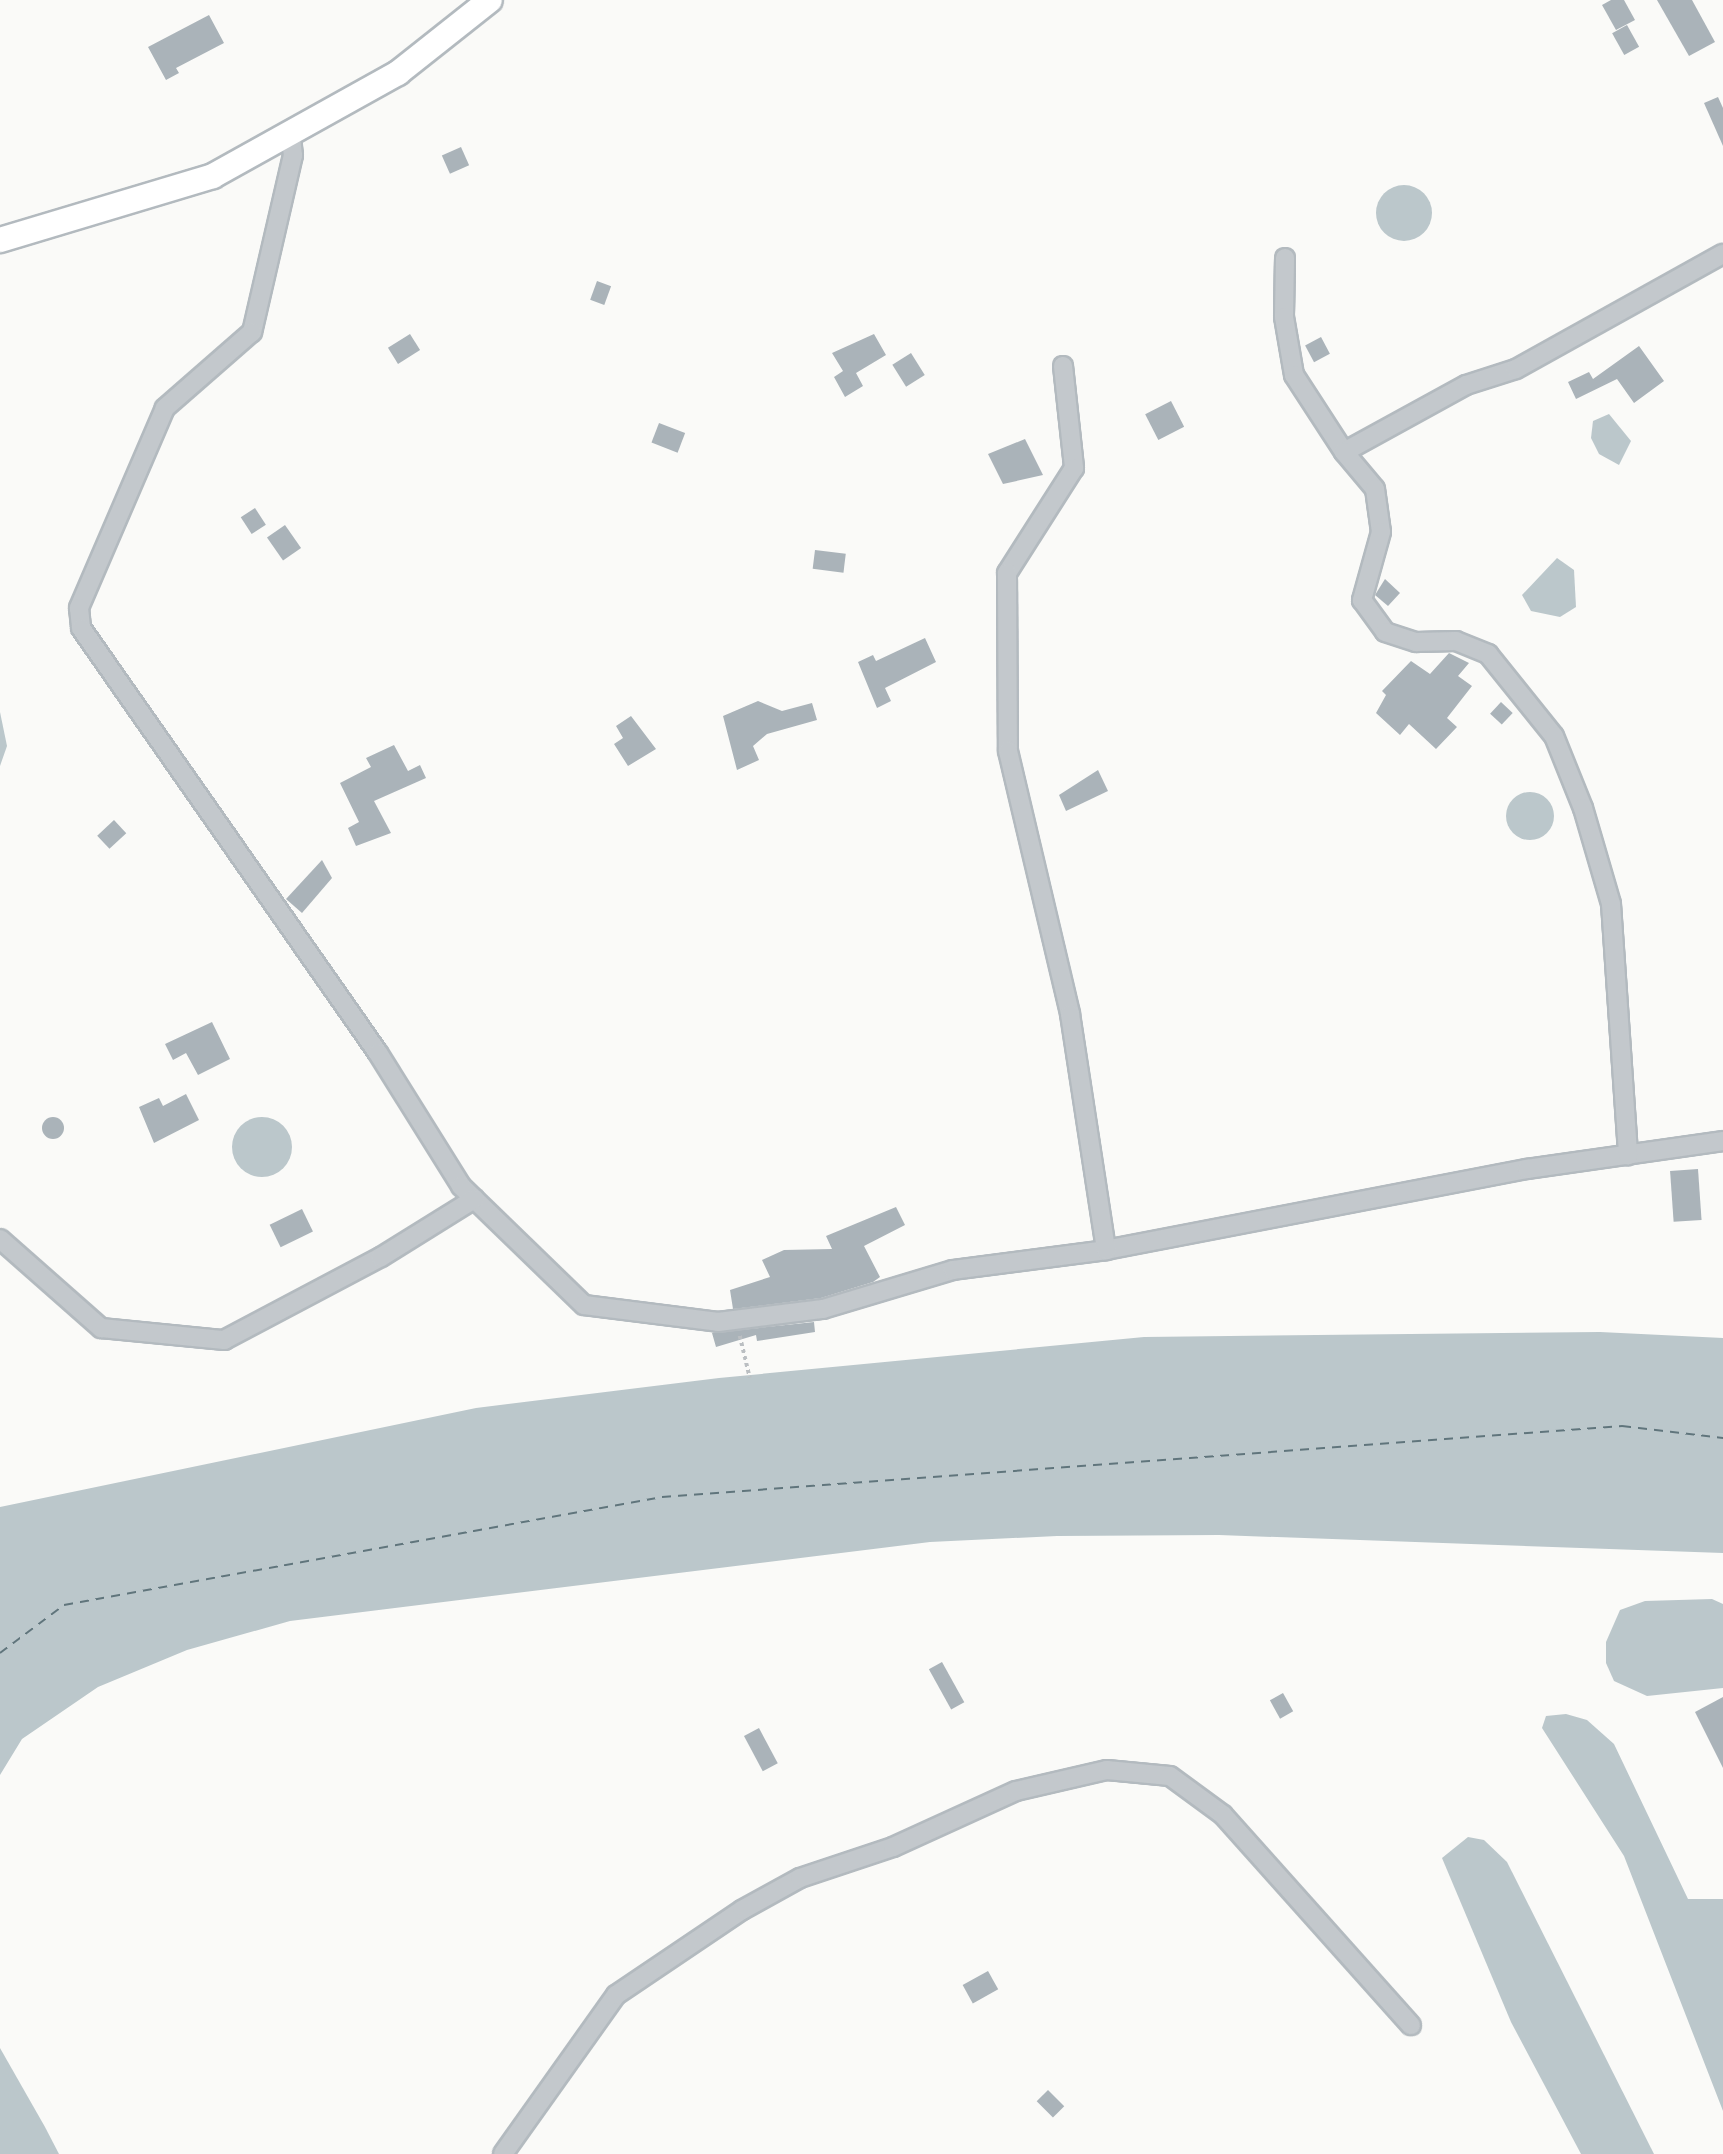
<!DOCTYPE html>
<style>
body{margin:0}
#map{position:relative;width:1723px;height:2154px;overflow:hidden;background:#fafaf8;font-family:Arial,sans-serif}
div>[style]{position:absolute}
.water>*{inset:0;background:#bbc7cb}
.round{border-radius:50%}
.ferry>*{height:2px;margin-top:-1px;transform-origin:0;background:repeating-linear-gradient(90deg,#60757c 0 9px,transparent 0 16px)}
.building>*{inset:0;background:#aab3b9;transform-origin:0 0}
.path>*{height:3.5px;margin-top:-1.75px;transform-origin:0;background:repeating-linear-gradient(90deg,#bbbfc2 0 3.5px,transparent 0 7px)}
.roads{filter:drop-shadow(2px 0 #b3babf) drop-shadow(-2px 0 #b3babf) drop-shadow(0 2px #b3babf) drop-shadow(0 -2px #b3babf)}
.minor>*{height:18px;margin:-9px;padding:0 9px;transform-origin:9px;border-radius:9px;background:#c3c8cc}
.secondary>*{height:24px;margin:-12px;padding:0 12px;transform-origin:12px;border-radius:12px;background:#fff}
span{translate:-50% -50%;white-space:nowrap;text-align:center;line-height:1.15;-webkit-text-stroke:7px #fff;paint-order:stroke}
</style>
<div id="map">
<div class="water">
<i class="round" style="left:1376px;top:185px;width:56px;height:56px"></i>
<i style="clip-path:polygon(1609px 414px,1631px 441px,1619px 465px,1599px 454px,1591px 438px,1593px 421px)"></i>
<i style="clip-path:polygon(1557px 558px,1574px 570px,1576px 607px,1560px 617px,1531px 611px,1522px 595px)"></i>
<i style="clip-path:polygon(0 712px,7px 746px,0 766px)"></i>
<i class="round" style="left:1506px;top:792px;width:48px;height:48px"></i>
<i class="round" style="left:232px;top:1117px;width:60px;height:60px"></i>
<i style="clip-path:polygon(1600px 1332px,1723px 1338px,1723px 1553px,1219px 1535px,1057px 1536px,930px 1542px,290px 1621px,187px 1650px,98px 1687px,22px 1739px,0 1775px,0 1507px,476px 1408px,719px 1378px,1144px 1337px)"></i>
<i style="clip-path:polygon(1712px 1599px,1723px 1604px,1723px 1688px,1647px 1696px,1614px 1681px,1606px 1663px,1606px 1642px,1620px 1610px,1645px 1601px)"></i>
<i style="clip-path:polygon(1566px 1714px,1587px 1720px,1614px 1744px,1688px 1899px,1723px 1899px,1723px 2111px,1624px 1856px,1542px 1728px,1546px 1716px)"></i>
<i style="clip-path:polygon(1468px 1837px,1484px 1840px,1507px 1862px,1654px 2154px,1581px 2154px,1511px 2022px,1442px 1858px)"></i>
<i style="clip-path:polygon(0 2048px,45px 2127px,59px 2154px,0 2154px)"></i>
</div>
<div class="ferry">
<i style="left:0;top:1653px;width:80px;rotate:-36.9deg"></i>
<i style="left:64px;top:1605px;width:608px;rotate:-10.24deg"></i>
<i style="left:662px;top:1497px;width:963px;rotate:-4.23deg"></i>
<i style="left:1622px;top:1426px;width:102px;rotate:6.8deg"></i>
</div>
<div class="building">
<i style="clip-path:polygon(1611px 0,1624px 0,1635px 20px,1616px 30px,1602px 5px)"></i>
<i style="clip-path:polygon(1657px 0,1692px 0,1715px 42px,1689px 56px)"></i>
<i style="clip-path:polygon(209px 15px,224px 43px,176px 68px,179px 73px,166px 80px,148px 47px)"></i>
<i style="left:1627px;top:25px;width:25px;height:17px;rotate:61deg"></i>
<i style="clip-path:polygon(1718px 97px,1723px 108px,1723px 146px,1704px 103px)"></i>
<i style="left:461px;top:147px;width:20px;height:21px;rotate:66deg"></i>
<i style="left:597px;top:281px;width:15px;height:20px;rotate:20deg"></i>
<i style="left:410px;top:334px;width:19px;height:26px;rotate:58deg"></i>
<i style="clip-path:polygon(874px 334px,886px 355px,856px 373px,863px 386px,845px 397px,834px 377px,843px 371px,832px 353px)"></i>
<i style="left:1321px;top:337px;width:19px;height:18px;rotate:62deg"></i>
<i style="clip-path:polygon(1639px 346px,1664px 381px,1634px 403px,1617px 379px,1576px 399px,1568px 382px,1589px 372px,1593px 379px)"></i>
<i style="left:911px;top:353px;width:26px;height:22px;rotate:58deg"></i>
<i style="left:1171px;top:401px;width:29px;height:29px;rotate:63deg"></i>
<i style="left:659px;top:423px;width:28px;height:21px;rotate:21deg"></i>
<i style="clip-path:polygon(1025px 439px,1043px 475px,1003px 484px,988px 454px)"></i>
<i style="left:255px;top:508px;width:20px;height:17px;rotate:57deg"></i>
<i style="left:285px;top:525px;width:28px;height:22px;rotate:55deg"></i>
<i style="left:815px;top:550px;width:31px;height:19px;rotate:7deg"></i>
<i style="clip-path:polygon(1385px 579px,1400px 593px,1388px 606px,1375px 595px)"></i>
<i style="clip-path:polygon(925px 638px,936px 662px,885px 688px,891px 701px,877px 708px,858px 662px,873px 655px,876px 661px)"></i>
<i style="clip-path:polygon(1449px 653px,1469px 663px,1458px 676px,1472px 686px,1447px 718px,1457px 727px,1436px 749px,1409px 724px,1400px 735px,1376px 713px,1386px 695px,1382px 691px,1411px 661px,1430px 674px)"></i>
<i style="clip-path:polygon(758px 701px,782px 711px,812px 703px,817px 720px,767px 734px,753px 746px,759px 760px,737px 770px,723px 716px)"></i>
<i style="left:1501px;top:702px;width:16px;height:16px;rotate:43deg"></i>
<i style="clip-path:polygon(631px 716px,656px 749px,628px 766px,614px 744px,623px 738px,616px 726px)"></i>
<i style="clip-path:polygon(394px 745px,408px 771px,420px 765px,426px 778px,374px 801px,391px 833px,356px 846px,348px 828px,359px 822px,340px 783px,371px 767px,366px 758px)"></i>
<i style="clip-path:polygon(1098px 770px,1108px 791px,1066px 811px,1059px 795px)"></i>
<i style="left:114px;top:820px;width:18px;height:23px;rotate:47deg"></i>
<i style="clip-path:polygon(322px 860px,332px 878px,302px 913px,286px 899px)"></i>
<i style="clip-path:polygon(212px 1022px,230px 1059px,198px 1075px,186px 1053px,173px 1060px,165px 1044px)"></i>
<i style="clip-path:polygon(186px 1094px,199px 1120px,154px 1143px,139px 1107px,159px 1098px,163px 1106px)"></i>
<i class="round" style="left:42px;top:1117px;width:22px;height:22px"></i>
<i style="left:1698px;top:1169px;width:51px;height:28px;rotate:86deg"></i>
<i style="clip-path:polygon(896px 1207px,905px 1225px,864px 1246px,880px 1277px,873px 1282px,821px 1298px,733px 1309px,730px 1290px,770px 1277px,762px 1260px,784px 1250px,832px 1249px,826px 1236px)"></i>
<i style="left:302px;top:1209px;width:25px;height:36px;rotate:64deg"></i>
<i style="clip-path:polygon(814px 1322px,815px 1332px,757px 1341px,756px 1335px,716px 1347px,712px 1333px)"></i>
<i style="left:942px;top:1662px;width:46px;height:15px;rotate:61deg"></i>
<i style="left:1283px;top:1693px;width:21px;height:15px;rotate:61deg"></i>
<i style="clip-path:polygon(1723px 1697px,1723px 1768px,1695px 1712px)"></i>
<i style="left:759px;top:1728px;width:40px;height:17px;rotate:62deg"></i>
<i style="left:988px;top:1971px;width:21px;height:29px;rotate:61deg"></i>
<i style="left:1048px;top:2090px;width:23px;height:16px;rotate:45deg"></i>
</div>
<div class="path">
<i style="left:740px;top:1336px;width:43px;rotate:76.6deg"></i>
</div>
<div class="roads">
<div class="minor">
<i style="left:291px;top:137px;width:18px;rotate:84deg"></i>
<i style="left:293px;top:155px;width:182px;rotate:103deg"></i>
<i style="left:252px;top:332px;width:116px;rotate:138.9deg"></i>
<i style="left:165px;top:408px;width:218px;rotate:113.3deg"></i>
<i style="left:79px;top:608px;width:20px;rotate:84deg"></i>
<i style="left:81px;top:628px;width:518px;rotate:55.05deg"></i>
<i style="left:378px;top:1053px;width:157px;rotate:58deg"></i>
<i style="left:461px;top:1186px;width:171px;rotate:44.1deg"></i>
<i style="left:584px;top:1305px;width:135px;rotate:7.2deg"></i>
<i style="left:718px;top:1322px;width:106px;rotate:-7.1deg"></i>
<i style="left:823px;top:1309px;width:136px;rotate:-16.7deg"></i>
<i style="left:953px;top:1270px;width:154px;rotate:-7.4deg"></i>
<i style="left:1106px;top:1250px;width:429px;rotate:-10.9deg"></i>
<i style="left:1527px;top:1169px;width:198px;rotate:-8.1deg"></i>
<i style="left:1285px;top:258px;width:59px;rotate:91deg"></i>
<i style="left:1284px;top:317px;width:59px;rotate:80.2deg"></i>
<i style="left:1294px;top:375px;width:92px;rotate:57deg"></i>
<i style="left:1344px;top:452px;width:139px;rotate:-28.8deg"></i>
<i style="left:1466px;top:385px;width:52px;rotate:-17.7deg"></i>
<i style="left:1516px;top:369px;width:237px;rotate:-29.1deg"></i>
<i style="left:1063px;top:366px;width:103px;rotate:83.8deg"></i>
<i style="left:1074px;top:468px;width:125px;rotate:122.5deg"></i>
<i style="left:1007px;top:573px;width:178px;rotate:89.7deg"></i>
<i style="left:1008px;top:751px;width:270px;rotate:76.7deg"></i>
<i style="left:1070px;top:1014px;width:239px;rotate:81.3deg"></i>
<i style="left:1344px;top:452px;width:48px;rotate:50deg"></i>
<i style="left:1375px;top:489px;width:43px;rotate:82.1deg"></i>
<i style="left:1381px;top:532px;width:71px;rotate:105.6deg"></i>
<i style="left:1362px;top:600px;width:39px;rotate:54deg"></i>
<i style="left:1385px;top:632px;width:33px;rotate:18deg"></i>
<i style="left:1416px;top:642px;width:40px;rotate:-1.4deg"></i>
<i style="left:1456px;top:641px;width:35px;rotate:22deg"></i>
<i style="left:1488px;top:654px;width:105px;rotate:51.2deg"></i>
<i style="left:1554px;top:736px;width:78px;rotate:68.1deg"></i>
<i style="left:1583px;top:808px;width:100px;rotate:73.7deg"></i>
<i style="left:1611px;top:904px;width:252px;rotate:86.1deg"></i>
<i style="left:0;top:1239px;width:135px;rotate:41.4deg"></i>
<i style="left:101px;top:1328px;width:124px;rotate:5.6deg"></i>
<i style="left:224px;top:1340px;width:178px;rotate:-27.9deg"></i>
<i style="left:381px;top:1257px;width:110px;rotate:-31.9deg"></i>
<i style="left:503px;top:2154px;width:195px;rotate:-54.6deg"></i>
<i style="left:616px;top:1995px;width:152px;rotate:-34deg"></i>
<i style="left:742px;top:1910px;width:66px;rotate:-28.9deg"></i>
<i style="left:800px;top:1878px;width:98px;rotate:-18.4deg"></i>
<i style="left:893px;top:1847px;width:135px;rotate:-24.5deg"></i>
<i style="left:1016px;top:1791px;width:93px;rotate:-13deg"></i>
<i style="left:1107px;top:1770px;width:63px;rotate:5.4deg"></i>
<i style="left:1170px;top:1776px;width:66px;rotate:36.3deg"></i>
<i style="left:1223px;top:1815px;width:282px;rotate:48.2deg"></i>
</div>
<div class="secondary">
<i style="left:0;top:240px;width:222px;rotate:-16.7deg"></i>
<i style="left:213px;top:176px;width:212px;rotate:-29.1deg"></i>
<i style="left:398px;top:73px;width:117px;rotate:-38.4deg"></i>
</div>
</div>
</div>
